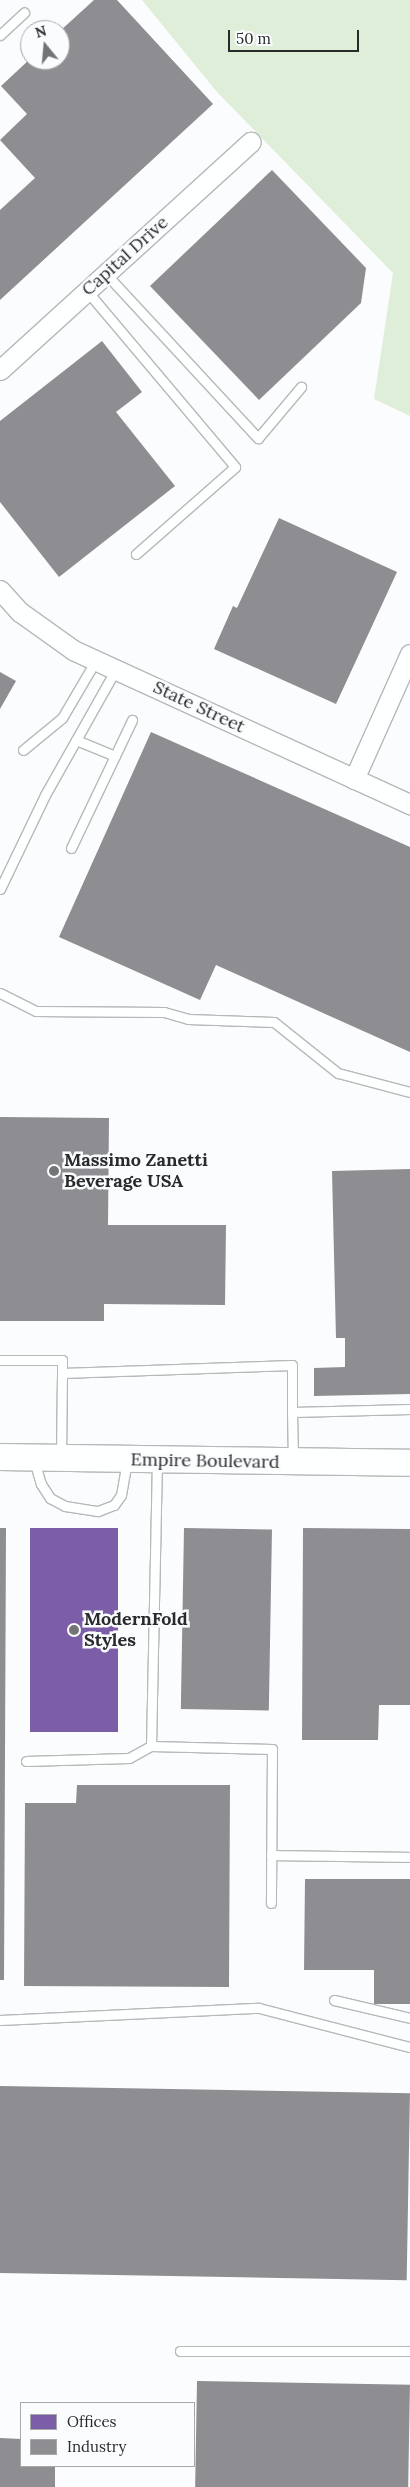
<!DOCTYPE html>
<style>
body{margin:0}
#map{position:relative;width:410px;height:2487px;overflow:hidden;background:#fbfcfd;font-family:Lora,serif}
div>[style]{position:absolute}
.green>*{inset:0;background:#dfeed8}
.offices>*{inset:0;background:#7b5ea7;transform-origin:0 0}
.industry>*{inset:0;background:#8d8d92;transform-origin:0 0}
.roads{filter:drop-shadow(1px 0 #b7b8ba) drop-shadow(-1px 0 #b7b8ba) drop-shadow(0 1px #b7b8ba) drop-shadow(0 -1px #b7b8ba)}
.lane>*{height:9px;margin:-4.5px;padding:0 4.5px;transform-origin:4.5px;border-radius:4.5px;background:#feffff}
.street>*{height:19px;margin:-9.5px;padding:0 9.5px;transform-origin:9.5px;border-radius:9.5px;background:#feffff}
.secondary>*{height:26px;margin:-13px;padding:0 13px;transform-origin:13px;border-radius:13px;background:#feffff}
.dots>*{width:14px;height:14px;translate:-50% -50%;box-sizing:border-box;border:2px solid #fafcfe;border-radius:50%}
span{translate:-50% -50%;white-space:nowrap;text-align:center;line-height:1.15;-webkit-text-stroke:5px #fafcfe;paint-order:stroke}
.street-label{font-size:18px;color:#282a2c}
.poi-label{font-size:18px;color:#282a2c;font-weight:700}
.left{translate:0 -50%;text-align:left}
.legend{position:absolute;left:20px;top:2402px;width:175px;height:65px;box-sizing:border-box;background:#fafcfe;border:1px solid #a6a8aa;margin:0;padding:6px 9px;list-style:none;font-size:15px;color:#282a2c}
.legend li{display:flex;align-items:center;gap:10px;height:25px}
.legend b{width:25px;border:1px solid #a6a8aa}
.north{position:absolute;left:20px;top:20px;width:50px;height:50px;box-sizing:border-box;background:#fafcfe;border:1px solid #a6a8aa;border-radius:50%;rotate:343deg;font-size:14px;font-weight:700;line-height:20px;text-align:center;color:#282a2c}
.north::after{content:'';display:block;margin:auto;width:18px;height:22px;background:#727475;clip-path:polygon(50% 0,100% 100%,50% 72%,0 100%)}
.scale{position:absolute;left:228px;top:30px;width:131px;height:22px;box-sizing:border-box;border:2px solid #282a2c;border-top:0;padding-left:6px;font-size:15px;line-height:18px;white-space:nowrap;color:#282a2c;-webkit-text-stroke:4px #fafcfe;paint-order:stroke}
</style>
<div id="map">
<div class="green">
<i style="clip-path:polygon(142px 0,410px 0,410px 416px,374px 399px,393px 273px,217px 92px)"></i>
</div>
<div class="offices">
<i style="left:118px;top:1528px;width:204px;height:88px;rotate:90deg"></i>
</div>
<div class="industry">
<i style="clip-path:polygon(94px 0,117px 0,213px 104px,0 300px,0 210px,35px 178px,0 140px,27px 114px,1px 86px,30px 59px,60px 60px,60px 31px)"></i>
<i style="clip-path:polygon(272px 170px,366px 268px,361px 303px,259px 400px,150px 286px)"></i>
<i style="clip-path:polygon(102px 341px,142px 392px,116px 412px,175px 486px,59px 577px,0 502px,0 421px)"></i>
<i style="clip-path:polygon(279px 518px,397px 572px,336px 704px,214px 649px,233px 606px,237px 608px)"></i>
<i style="clip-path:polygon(0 672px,16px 681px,0 709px)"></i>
<i style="clip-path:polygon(151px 732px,410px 847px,410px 1052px,216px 965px,200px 1000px,59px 937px)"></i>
<i style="clip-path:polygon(0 1117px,109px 1118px,108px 1225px,226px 1225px,225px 1305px,104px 1304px,104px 1321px,0 1321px)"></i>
<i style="clip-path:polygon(410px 1169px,410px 1394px,314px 1396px,314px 1368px,345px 1367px,345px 1338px,336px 1338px,332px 1171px)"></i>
<i style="clip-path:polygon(0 1528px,6px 1528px,4px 1980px,0 1980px)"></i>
<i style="left:184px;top:1528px;width:88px;height:181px;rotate:1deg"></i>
<i style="clip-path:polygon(303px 1528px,410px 1529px,410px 1705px,379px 1705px,378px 1740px,302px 1740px)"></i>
<i style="clip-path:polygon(77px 1785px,230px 1785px,229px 1987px,24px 1986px,25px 1803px,76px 1803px)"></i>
<i style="clip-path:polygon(305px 1879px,410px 1879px,410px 2004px,374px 2004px,374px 1970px,304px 1970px)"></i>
<i style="left:0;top:2086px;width:410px;height:187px;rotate:1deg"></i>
<i style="left:197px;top:2381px;width:213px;height:106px;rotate:1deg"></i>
<i style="clip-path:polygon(0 2438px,21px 2439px,21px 2466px,55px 2466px,55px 2487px,0 2487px)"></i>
</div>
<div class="roads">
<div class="lane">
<i style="left:0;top:35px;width:33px;rotate:-43deg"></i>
<i style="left:106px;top:274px;width:224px;rotate:47.2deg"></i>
<i style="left:258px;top:438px;width:67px;rotate:-49.9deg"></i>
<i style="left:87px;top:291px;width:230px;rotate:49.9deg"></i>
<i style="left:235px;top:467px;width:132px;rotate:138.7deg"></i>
<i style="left:76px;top:740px;width:42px;rotate:22.3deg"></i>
<i style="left:23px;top:750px;width:50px;rotate:-39.4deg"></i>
<i style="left:62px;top:718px;width:67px;rotate:-59.6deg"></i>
<i style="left:71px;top:848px;width:142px;rotate:-64.5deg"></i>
<i style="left:0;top:889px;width:104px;rotate:-64.4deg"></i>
<i style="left:45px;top:795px;width:145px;rotate:-60.6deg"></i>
<i style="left:0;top:993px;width:40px;rotate:26.6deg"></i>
<i style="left:36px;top:1011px;width:128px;rotate:0.4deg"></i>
<i style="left:164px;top:1012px;width:25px;rotate:16deg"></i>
<i style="left:188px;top:1019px;width:86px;rotate:2deg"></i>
<i style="left:274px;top:1022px;width:82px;rotate:38.6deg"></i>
<i style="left:338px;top:1073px;width:74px;rotate:14.8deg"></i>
<i style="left:0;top:1360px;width:62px"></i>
<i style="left:62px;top:1360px;width:13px;rotate:90deg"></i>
<i style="left:61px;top:1456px;width:83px;rotate:-89.3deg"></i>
<i style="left:62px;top:1373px;width:230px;rotate:-2deg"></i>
<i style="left:292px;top:1365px;width:47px;rotate:90deg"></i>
<i style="left:293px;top:1459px;width:47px;rotate:-91.2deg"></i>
<i style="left:292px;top:1412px;width:118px;rotate:-1.5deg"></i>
<i style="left:34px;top:1460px;width:25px;rotate:74deg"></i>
<i style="left:41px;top:1484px;width:17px;rotate:57deg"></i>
<i style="left:50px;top:1498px;width:17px;rotate:28deg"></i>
<i style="left:65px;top:1506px;width:33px;rotate:9deg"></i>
<i style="left:98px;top:1511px;width:17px;rotate:-21deg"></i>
<i style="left:114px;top:1505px;width:12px;rotate:-55deg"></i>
<i style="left:121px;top:1495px;width:36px;rotate:-80deg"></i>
<i style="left:157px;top:1460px;width:286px;rotate:91.2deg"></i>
<i style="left:151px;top:1746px;width:121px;rotate:1.4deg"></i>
<i style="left:272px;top:1749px;width:154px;rotate:90.4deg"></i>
<i style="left:26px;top:1761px;width:103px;rotate:-1.7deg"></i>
<i style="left:129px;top:1758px;width:25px;rotate:-29deg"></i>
<i style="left:271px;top:1855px;width:139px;rotate:0.8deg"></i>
<i style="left:334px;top:2000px;width:78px;rotate:13.3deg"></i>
<i style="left:0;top:2020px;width:259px;rotate:-2.7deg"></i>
<i style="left:259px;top:2008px;width:156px;rotate:14.5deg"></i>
<i style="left:180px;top:2351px;width:230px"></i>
</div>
<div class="street">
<i style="left:0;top:370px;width:339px;rotate:-42.3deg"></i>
<i style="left:0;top:590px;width:30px;rotate:48deg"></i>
<i style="left:20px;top:612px;width:65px;rotate:35.6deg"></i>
<i style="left:73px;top:650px;width:371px;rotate:24.6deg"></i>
<i style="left:354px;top:779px;width:137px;rotate:-65.9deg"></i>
</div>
<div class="secondary">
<i style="left:0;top:1457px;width:410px;rotate:0.8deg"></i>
</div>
</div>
<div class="dots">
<i style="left:54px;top:1171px;background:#727475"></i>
<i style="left:74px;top:1630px;background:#727475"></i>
</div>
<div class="street-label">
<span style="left:125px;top:256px;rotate:-42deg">Capital Drive</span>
<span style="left:199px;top:707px;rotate:25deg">State Street</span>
<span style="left:205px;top:1461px;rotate:1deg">Empire Boulevard</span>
</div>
<div class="poi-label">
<span class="left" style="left:64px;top:1171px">Massimo Zanetti<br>Beverage USA</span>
<span class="left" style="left:84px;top:1630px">ModernFold<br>Styles</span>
</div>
<ul class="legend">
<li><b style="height:14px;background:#7b5ea7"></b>Offices</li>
<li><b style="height:14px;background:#8d8d92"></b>Industry</li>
</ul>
<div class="north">N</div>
<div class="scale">50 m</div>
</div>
